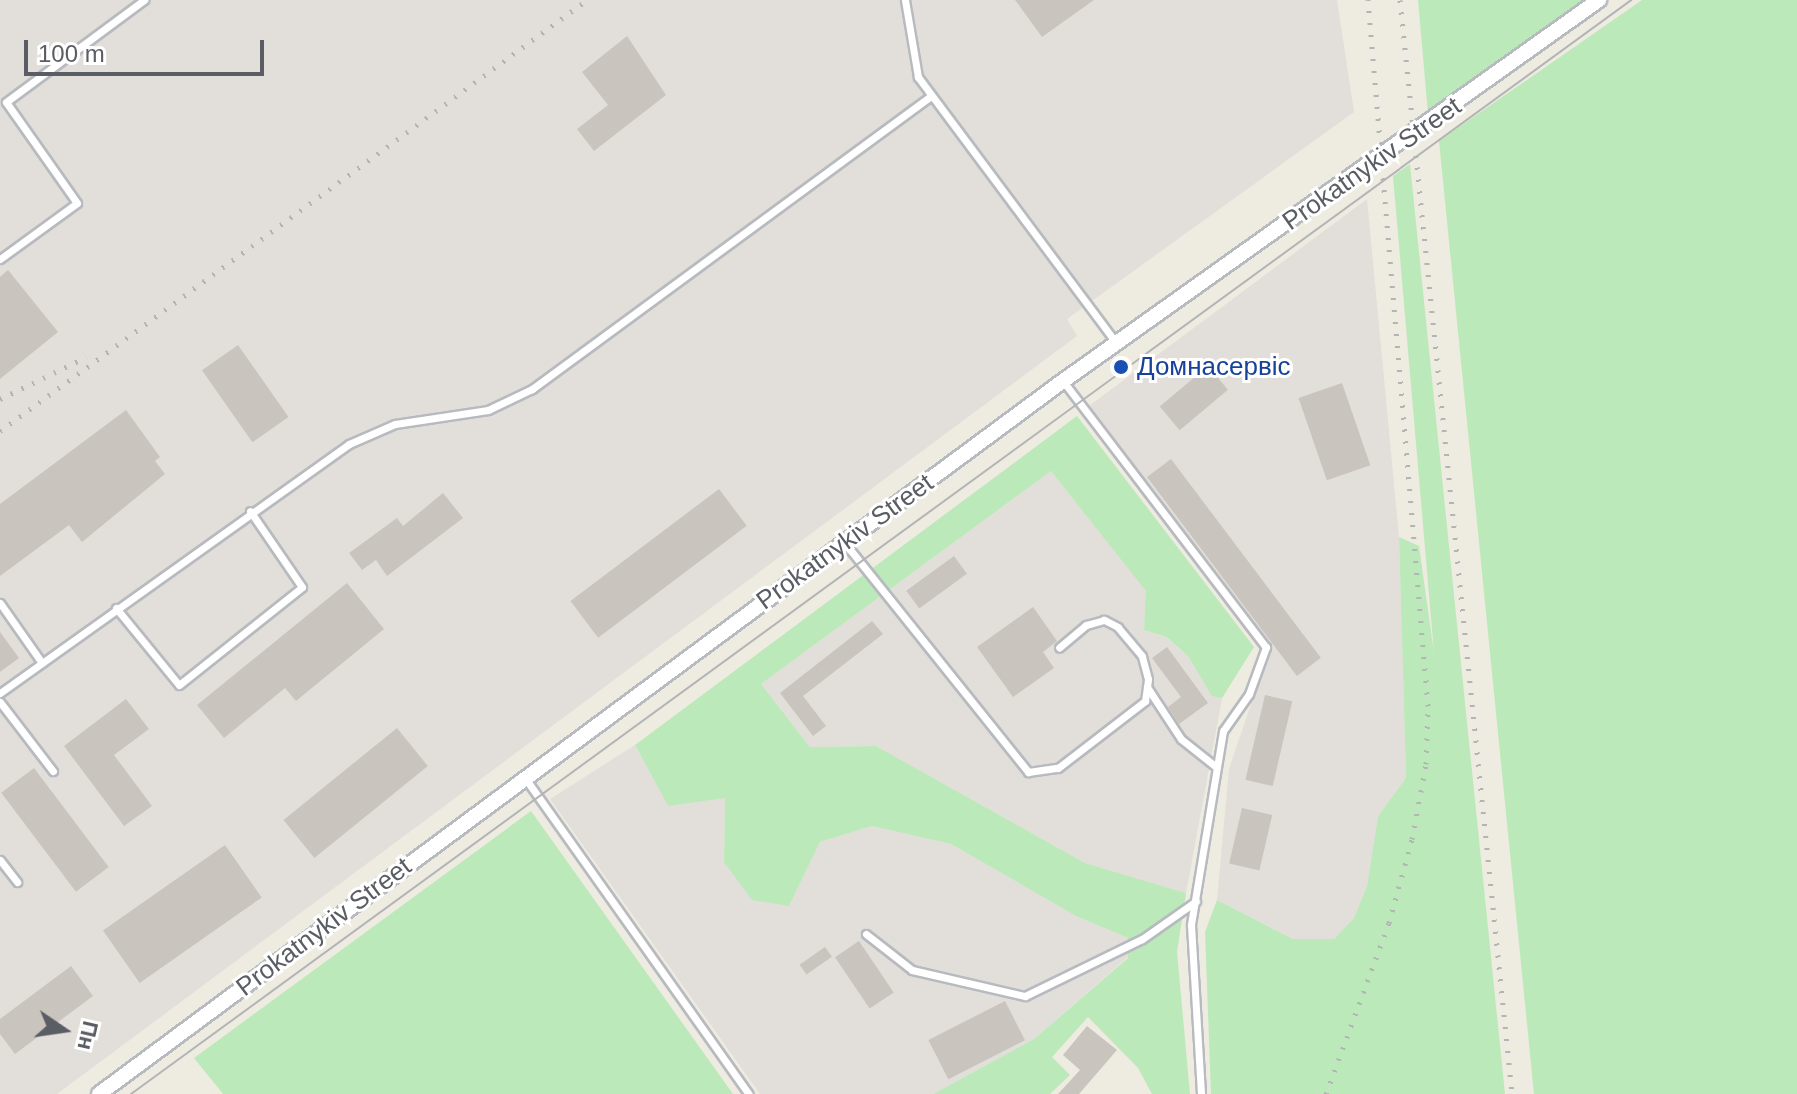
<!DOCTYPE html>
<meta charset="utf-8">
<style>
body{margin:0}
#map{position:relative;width:1797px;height:1094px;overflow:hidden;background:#eeebe1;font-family:Arial,sans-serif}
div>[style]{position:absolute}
.industrial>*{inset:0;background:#e2ded9}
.green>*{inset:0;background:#bce9ba}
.building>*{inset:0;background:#c9c5be;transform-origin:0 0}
.roads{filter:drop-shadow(2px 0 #b7babf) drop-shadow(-2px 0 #b7babf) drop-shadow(0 2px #b7babf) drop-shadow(0 -2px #b7babf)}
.service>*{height:7px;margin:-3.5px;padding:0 3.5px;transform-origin:3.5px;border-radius:3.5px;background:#fff}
.minor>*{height:14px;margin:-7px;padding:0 7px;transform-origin:7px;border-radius:7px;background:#fff}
.tram>*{height:2px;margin:-1px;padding:0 1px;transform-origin:1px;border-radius:1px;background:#b3b4b5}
.rail>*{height:5px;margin-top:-2.5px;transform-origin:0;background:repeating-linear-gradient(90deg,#b3b4b5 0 2px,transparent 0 12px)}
.dots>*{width:22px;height:22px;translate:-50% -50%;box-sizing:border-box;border:4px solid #fff;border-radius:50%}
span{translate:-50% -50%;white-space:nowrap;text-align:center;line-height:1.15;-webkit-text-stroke:6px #fff;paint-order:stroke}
.street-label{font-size:26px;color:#5a5e64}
.transit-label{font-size:26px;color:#164399}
.left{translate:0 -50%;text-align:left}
.north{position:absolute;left:24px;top:990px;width:80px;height:80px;-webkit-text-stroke:6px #fff;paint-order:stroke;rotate:103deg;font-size:22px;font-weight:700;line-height:32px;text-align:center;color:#5a5e64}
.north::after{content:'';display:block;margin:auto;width:28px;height:36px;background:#5a5e64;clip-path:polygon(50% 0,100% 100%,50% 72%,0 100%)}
.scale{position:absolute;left:24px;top:40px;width:240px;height:36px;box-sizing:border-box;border:4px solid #5a5e64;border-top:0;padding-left:10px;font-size:24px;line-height:28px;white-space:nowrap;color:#5a5e64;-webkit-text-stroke:6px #fff;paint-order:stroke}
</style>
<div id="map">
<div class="industrial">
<i style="clip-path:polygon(0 0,1337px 0,1354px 112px,1067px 319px,1077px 336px,57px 1094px,0 1094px)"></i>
<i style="clip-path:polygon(1367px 199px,1399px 537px,1406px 778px,1378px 816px,1367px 886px,1354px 918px,1334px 939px,1293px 939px,1217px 900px,1229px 769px,1271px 645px,1089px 406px)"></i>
<i style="clip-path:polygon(1051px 471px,1147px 591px,1144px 630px,1165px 637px,1188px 656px,1212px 695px,1222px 698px,1186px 893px,1085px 863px,876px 746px,810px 747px,761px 684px)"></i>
<i style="clip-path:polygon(635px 745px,668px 806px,725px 797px,724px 862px,789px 906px,820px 842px,872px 826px,951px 844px,1076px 916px,1128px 938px,1128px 957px,1034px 1039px,933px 1094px,760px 1094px,550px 799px)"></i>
</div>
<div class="green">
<i style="clip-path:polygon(1418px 0,1587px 0,1428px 114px)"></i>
<i style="clip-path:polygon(1642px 0,1797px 0,1797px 1094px,1534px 1094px,1439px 141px)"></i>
<i style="clip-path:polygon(1410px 164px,1505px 1094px,1211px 1094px,1205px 932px,1217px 900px,1293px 939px,1334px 939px,1354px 918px,1367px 886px,1378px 816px,1406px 778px,1399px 537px,1419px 546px,1434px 653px,1393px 176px)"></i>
<i style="clip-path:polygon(1077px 416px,1254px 647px,1222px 698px,1212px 696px,1188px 656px,1166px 637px,1144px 630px,1146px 591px,1051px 471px,761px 684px,810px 747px,876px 746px,1085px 863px,1186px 893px,1177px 952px,1190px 1094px,1152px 1094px,1138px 1068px,1088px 1017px,1052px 1057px,1070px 1075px,1050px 1094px,933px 1094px,1034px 1039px,1128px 958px,1128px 938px,1076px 916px,951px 844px,872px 826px,820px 842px,789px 906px,752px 900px,724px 862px,725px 798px,668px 806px,635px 745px)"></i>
<i style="clip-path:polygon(531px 811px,733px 1094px,223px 1094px,194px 1058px)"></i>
</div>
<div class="building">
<i style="clip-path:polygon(1015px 0,1094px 0,1042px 37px)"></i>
<i style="clip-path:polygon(627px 36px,666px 95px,594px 151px,577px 129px,608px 105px,582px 72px)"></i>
<i style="clip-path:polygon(8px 270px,58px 332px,0 379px,0 277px)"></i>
<i style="left:238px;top:345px;width:88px;height:44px;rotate:55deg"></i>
<i style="left:1208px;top:366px;width:31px;height:63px;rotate:50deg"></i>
<i style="left:1342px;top:383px;width:87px;height:46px;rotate:71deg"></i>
<i style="clip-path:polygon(126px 410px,160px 457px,155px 461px,165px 474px,82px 542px,69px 525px,0 576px,0 504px)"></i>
<i style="left:1171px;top:459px;width:249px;height:30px;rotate:53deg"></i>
<i style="left:719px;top:489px;width:46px;height:186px;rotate:53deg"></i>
<i style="clip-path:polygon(443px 493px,463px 518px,387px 576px,376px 560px,362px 570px,349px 553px,397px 518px,403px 526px)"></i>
<i style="left:954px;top:556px;width:22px;height:59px;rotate:54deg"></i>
<i style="clip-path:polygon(347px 583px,384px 629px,296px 701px,285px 688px,224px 738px,197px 705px)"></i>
<i style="clip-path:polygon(1033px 607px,1057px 641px,1043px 652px,1054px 668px,1013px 697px,977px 647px)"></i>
<i style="clip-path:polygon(872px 621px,883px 634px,803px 696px,826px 726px,813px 736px,780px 693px)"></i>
<i style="clip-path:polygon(0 632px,19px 658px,0 672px)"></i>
<i style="clip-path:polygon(1167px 647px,1208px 703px,1179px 724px,1168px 707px,1181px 697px,1152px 658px)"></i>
<i style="left:1265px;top:695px;width:28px;height:87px;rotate:13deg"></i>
<i style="clip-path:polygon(126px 699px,149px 729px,114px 755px,152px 806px,124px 826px,64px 746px)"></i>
<i style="left:397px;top:728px;width:49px;height:146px;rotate:51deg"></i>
<i style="left:34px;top:768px;width:124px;height:41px;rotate:53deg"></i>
<i style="left:1242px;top:808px;width:31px;height:57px;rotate:13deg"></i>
<i style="left:225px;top:845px;width:64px;height:149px;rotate:55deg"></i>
<i style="left:859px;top:941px;width:62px;height:29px;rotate:56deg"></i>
<i style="left:825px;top:947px;width:12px;height:31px;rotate:55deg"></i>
<i style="clip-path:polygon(71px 966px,93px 996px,15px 1054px,0 1034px,0 1019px)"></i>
<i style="left:1005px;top:1001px;width:44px;height:86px;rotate:63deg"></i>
<i style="clip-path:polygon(1087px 1026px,1117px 1050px,1079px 1094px,1058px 1094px,1080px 1070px,1063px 1055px)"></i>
</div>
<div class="roads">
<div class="service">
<i style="left:905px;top:0;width:78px;rotate:80.4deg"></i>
<i style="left:918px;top:77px;width:332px;rotate:53.3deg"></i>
<i style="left:0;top:259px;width:95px;rotate:-36deg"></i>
<i style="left:77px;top:203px;width:123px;rotate:-125.1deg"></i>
<i style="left:6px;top:102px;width:172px;rotate:-36.5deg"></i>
<i style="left:1063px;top:381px;width:335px;rotate:52.7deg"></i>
<i style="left:1266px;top:647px;width:50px;rotate:109.9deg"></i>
<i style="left:1249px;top:694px;width:45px;rotate:125.1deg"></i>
<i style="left:1223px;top:731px;width:197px;rotate:99.4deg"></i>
<i style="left:1191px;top:925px;width:169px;rotate:86.6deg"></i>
<i style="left:844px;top:542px;width:295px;rotate:51.3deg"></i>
<i style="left:1028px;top:772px;width:30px;rotate:-8deg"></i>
<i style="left:1058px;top:768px;width:110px;rotate:-37.6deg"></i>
<i style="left:1145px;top:701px;width:22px;rotate:-82deg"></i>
<i style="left:1148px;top:679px;width:24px;rotate:-105deg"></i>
<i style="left:1142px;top:656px;width:38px;rotate:-130deg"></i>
<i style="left:1118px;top:627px;width:16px;rotate:-153deg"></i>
<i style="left:1104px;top:620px;width:19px;rotate:164deg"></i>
<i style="left:1086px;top:625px;width:35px;rotate:140deg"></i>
<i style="left:0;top:603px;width:73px;rotate:55deg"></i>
<i style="left:116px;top:608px;width:99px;rotate:50.7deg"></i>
<i style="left:179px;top:685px;width:157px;rotate:-38.5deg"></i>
<i style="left:302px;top:587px;width:92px;rotate:-124.4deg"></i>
<i style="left:1147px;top:687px;width:62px;rotate:56.8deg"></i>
<i style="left:1181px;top:739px;width:43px;rotate:38.5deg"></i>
<i style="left:0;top:693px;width:429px;rotate:-35.5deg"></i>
<i style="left:349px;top:444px;width:50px;rotate:-23.5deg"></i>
<i style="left:395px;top:424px;width:94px;rotate:-8.6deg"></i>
<i style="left:488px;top:410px;width:49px;rotate:-25.5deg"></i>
<i style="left:532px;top:389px;width:495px;rotate:-36.3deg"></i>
<i style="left:0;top:702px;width:87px;rotate:52.5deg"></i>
<i style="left:525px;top:778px;width:387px;rotate:54.7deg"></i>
<i style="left:0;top:860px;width:28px;rotate:52deg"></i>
<i style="left:866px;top:934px;width:58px;rotate:38deg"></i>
<i style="left:912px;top:970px;width:116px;rotate:13deg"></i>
<i style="left:1025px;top:996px;width:130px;rotate:-26deg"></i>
<i style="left:1142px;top:939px;width:66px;rotate:-35.1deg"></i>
</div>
<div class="minor">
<i style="left:99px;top:1094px;width:1199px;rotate:-36.49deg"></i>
<i style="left:1063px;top:381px;width:658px;rotate:-35.41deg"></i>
</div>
</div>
<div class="tram">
<i style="left:131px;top:1094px;width:1857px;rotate:-36.1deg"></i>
</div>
<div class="rail">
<i style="left:1400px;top:0;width:1100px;rotate:84.15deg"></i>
<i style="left:0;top:399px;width:96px;rotate:-26deg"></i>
<i style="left:0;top:431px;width:728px;rotate:-36.29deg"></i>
<i style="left:1326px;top:1094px;width:182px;rotate:-69.8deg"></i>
<i style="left:1389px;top:923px;width:87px;rotate:-74.7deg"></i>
<i style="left:1412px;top:839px;width:76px;rotate:-79.4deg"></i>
<i style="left:1426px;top:764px;width:58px;rotate:-88deg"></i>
<i style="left:1428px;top:706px;width:709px;rotate:-94.86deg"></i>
</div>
<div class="dots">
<i style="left:1121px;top:367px;background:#1a4fb4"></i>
</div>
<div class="street-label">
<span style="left:1372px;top:164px;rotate:-35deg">Prokatnykiv Street</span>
<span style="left:845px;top:542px;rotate:-36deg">Prokatnykiv Street</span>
<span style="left:324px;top:927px;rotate:-37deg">Prokatnykiv Street</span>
</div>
<div class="transit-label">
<span class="left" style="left:1137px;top:367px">Домнасервіс</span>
</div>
<div class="north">Пн</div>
<div class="scale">100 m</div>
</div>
